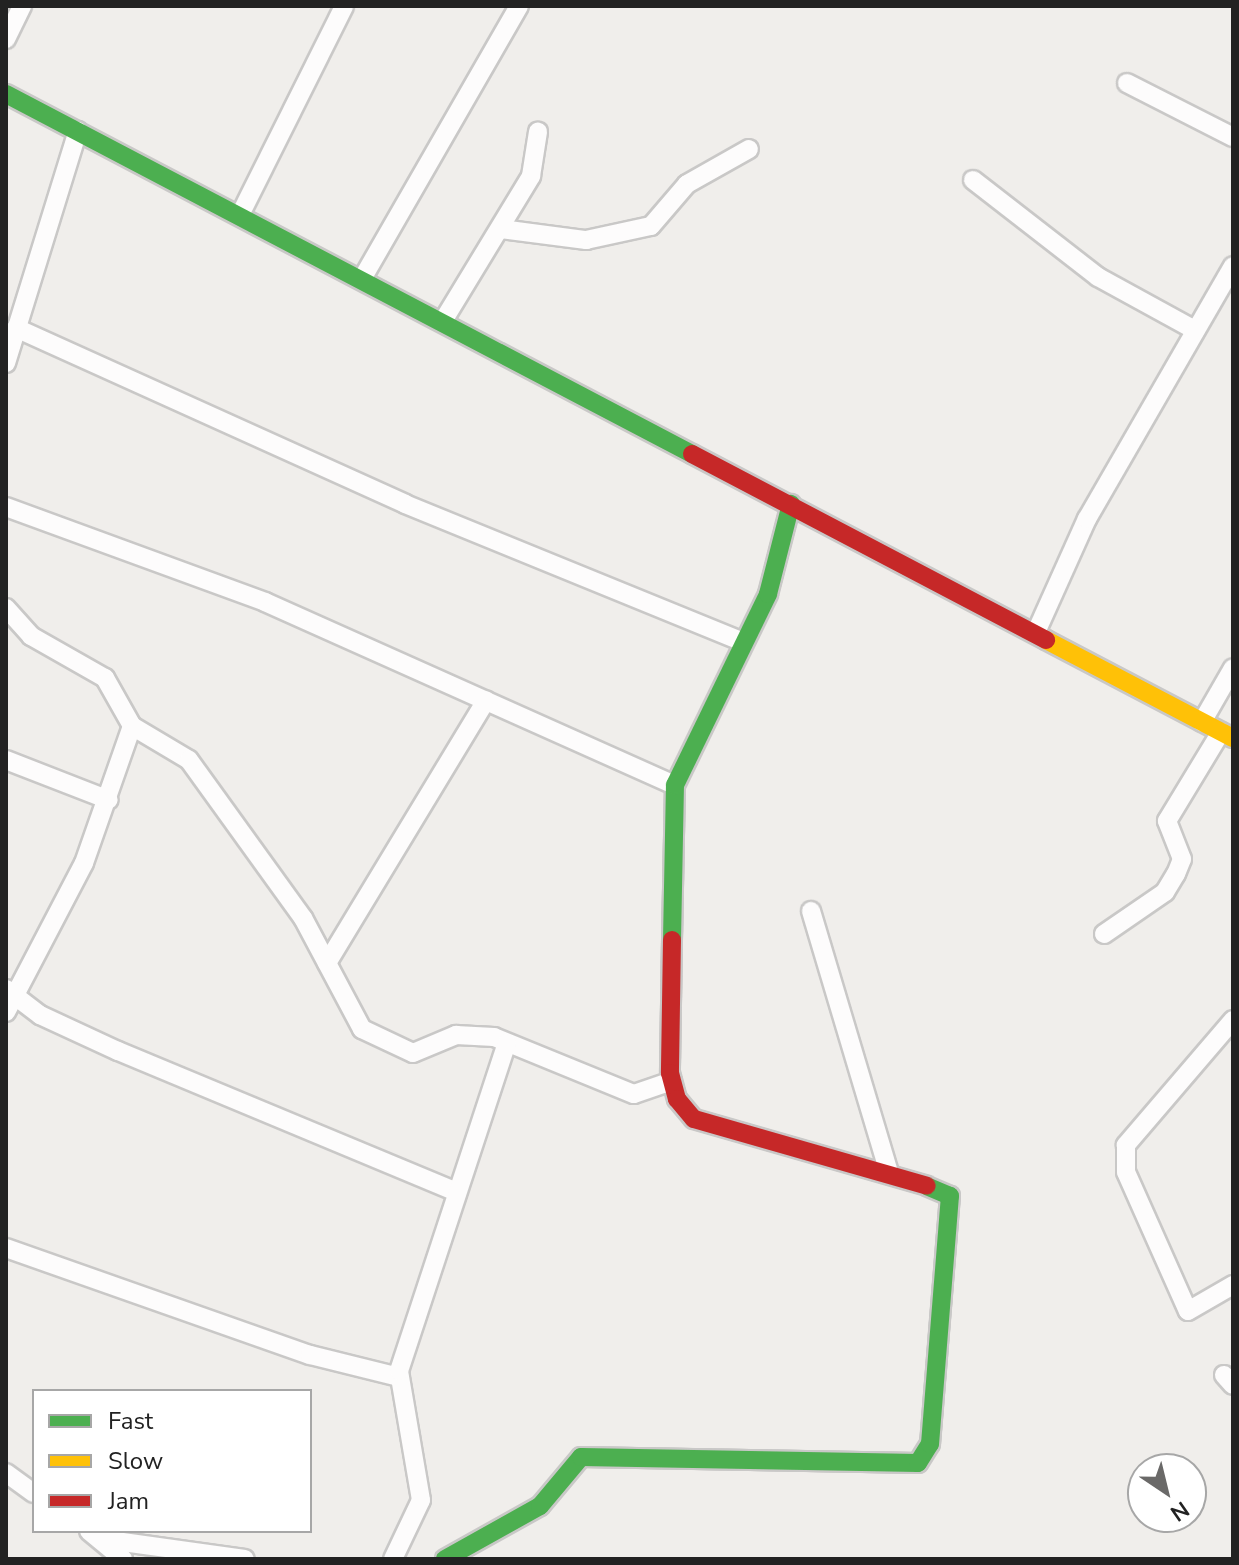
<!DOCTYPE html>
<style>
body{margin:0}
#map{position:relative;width:1239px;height:1565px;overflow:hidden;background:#f0eeeb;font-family:"Nunito Sans",sans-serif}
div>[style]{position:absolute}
.roads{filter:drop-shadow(2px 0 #c9c8c7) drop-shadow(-2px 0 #c9c8c7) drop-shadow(0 2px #c9c8c7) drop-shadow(0 -2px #c9c8c7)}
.street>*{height:18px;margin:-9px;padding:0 9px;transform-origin:9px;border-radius:9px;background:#fdfcfc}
.fast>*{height:18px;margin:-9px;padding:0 9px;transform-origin:9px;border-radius:9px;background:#4caf50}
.slow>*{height:18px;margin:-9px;padding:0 9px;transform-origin:9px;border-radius:9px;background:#ffc107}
.jam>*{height:18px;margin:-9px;padding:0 9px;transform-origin:9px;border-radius:9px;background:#c62828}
span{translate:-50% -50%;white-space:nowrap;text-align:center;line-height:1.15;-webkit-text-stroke:8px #fff;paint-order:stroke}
.frame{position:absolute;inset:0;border:8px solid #222;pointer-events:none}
.legend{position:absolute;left:32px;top:1389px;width:280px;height:144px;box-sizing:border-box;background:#fff;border:2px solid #a7a7a7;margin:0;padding:10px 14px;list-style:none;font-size:24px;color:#222}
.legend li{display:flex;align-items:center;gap:16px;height:40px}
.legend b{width:40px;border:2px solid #a7a7a7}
.north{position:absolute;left:1127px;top:1453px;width:80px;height:80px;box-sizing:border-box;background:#fff;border:2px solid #a7a7a7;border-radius:50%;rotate:145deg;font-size:22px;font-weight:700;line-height:32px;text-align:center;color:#222}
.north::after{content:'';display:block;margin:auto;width:28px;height:36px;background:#6a6968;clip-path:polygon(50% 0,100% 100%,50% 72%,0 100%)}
</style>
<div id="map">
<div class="roads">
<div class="street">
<i style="left:6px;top:39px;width:37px;rotate:-64deg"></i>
<i style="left:1127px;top:83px;width:119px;rotate:27deg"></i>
<i style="left:973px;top:180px;width:158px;rotate:37.8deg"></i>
<i style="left:1098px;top:277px;width:111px;rotate:28.7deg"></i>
<i style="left:240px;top:215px;width:233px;rotate:-63.5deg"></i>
<i style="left:501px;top:229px;width:86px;rotate:7.4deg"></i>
<i style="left:586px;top:240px;width:66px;rotate:-12.2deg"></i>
<i style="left:651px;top:226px;width:55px;rotate:-49.4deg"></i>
<i style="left:687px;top:184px;width:71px;rotate:-29.4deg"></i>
<i style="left:362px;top:279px;width:315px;rotate:-60.1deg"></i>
<i style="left:443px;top:321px;width:170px;rotate:-58.7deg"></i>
<i style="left:531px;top:176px;width:45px;rotate:-81deg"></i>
<i style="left:16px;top:328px;width:427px;rotate:24.3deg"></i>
<i style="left:405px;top:504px;width:365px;rotate:22.2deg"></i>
<i style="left:6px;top:363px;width:243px;rotate:-72.8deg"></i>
<i style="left:6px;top:507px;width:276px;rotate:20.1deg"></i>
<i style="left:265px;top:602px;width:449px;rotate:24.1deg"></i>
<i style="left:6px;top:608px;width:38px;rotate:48deg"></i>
<i style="left:31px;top:636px;width:85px;rotate:29.6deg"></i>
<i style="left:105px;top:678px;width:55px;rotate:60.6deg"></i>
<i style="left:132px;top:726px;width:145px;rotate:109.3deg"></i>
<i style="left:84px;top:863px;width:168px;rotate:117.6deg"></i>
<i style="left:1037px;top:630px;width:122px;rotate:-65.8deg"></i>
<i style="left:1087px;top:519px;width:292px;rotate:-60deg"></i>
<i style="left:1202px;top:722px;width:62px;rotate:-60.1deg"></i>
<i style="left:132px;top:726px;width:66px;rotate:30.8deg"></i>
<i style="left:189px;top:760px;width:195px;rotate:54.2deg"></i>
<i style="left:303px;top:918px;width:126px;rotate:62deg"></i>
<i style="left:362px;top:1029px;width:56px;rotate:25.2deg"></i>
<i style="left:413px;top:1053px;width:47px;rotate:-22.7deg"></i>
<i style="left:456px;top:1035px;width:38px;rotate:3deg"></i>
<i style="left:494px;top:1037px;width:151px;rotate:22.2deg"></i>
<i style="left:634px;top:1094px;width:40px;rotate:-18.9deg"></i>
<i style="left:6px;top:760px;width:110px;rotate:21.2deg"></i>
<i style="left:811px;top:911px;width:270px;rotate:73.4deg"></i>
<i style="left:1104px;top:934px;width:74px;rotate:-34.5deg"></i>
<i style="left:1165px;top:892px;width:21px;rotate:-59deg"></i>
<i style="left:1176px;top:874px;width:16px;rotate:-68deg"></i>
<i style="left:1182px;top:859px;width:41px;rotate:-111.5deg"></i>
<i style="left:1167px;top:821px;width:104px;rotate:-58.8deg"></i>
<i style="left:327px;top:963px;width:307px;rotate:-58.8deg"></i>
<i style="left:6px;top:989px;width:43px;rotate:37.4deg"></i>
<i style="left:40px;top:1015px;width:86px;rotate:24.8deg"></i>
<i style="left:118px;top:1051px;width:366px;rotate:22.6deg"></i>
<i style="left:1233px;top:1020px;width:165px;rotate:130.6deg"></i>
<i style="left:1126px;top:1145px;width:27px;rotate:90deg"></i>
<i style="left:1126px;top:1172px;width:152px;rotate:66deg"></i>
<i style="left:1188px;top:1311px;width:52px;rotate:-30deg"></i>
<i style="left:6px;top:1248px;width:322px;rotate:19.4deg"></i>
<i style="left:310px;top:1355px;width:92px;rotate:13.9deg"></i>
<i style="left:1224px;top:1375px;width:13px;rotate:48deg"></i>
<i style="left:6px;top:1473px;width:34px;rotate:36deg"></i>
<i style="left:89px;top:1531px;width:44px;rotate:39.5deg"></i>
<i style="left:101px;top:1539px;width:145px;rotate:7.9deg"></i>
<i style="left:393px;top:1559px;width:65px;rotate:-64.6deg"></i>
<i style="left:421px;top:1500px;width:131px;rotate:-99.7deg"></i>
<i style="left:399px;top:1371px;width:345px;rotate:-71.8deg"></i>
</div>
<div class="fast">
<i style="left:6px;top:94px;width:775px;rotate:27.69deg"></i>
<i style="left:672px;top:940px;width:155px;rotate:-88.9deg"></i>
<i style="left:675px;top:785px;width:212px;rotate:-64deg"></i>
<i style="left:768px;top:594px;width:93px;rotate:-75.7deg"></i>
<i style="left:445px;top:1559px;width:109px;rotate:-29.2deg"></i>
<i style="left:540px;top:1506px;width:64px;rotate:-50.1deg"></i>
<i style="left:581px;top:1457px;width:337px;rotate:1deg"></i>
<i style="left:918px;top:1463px;width:22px;rotate:-58deg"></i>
<i style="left:930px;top:1444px;width:249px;rotate:-85.4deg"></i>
<i style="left:950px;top:1196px;width:25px;rotate:-157deg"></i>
</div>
<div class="slow">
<i style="left:1046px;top:640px;width:211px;rotate:27.7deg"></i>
</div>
<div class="jam">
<i style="left:692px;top:454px;width:400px;rotate:27.7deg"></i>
<i style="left:672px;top:940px;width:133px;rotate:90.9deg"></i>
<i style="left:670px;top:1073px;width:27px;rotate:75deg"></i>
<i style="left:677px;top:1099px;width:26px;rotate:50deg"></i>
<i style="left:694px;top:1119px;width:242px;rotate:16deg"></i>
</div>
</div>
<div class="frame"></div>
<ul class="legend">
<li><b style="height:10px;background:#4caf50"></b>Fast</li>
<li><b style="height:10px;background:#ffc107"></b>Slow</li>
<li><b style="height:10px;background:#c62828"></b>Jam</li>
</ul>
<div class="north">N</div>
</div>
